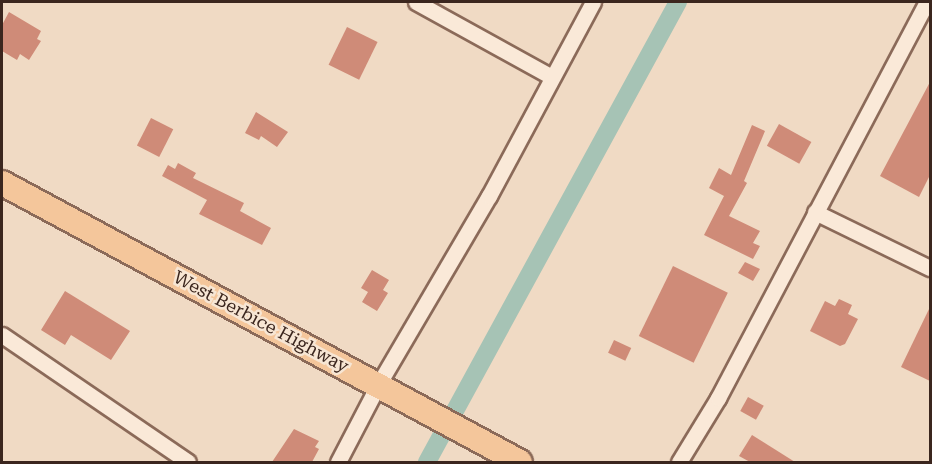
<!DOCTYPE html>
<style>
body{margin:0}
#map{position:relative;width:932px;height:464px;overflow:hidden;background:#f0dac4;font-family:"Roboto Serif",serif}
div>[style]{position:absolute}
.canal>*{height:18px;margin:-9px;padding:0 9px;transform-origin:9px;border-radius:9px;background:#a6c3b5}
.building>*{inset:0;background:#cf8b78;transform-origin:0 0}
.roads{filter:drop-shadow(2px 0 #8b6a59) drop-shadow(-2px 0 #8b6a59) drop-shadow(0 2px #8b6a59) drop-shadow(0 -2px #8b6a59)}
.minor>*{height:15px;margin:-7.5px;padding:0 7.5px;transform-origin:7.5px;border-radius:7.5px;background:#fae9d8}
.primary>*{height:24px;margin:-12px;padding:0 12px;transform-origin:12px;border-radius:12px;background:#f4c69b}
span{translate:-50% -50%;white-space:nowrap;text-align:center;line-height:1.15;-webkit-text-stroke:5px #f7e6d4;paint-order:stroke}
.street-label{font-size:18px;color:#3b261e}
.frame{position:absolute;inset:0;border:3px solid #3b261e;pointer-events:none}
</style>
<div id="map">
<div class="canal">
<i style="left:427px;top:462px;width:524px;rotate:-61.38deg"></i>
</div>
<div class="building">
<i style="clip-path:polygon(9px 12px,41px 31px,37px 39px,41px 41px,29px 60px,20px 54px,17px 60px,2px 51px,2px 25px)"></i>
<i style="left:347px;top:27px;width:34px;height:42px;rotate:26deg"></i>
<i style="clip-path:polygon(930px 82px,930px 175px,919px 197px,880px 176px)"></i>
<i style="clip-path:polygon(256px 112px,288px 132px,277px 147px,261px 136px,259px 140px,245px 133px)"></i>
<i style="left:151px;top:118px;width:25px;height:31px;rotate:27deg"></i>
<i style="left:779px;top:124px;width:37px;height:25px;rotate:29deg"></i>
<i style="clip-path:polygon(752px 125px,765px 131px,744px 181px,747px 183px,729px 216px,760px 231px,753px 243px,760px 246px,753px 259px,704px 235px,724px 196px,709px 188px,719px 168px,731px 175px)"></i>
<i style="clip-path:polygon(178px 163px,196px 173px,193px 178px,244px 203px,240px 211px,271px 228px,262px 245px,199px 214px,207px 200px,162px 176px,168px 165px,175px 169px)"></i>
<i style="clip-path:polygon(745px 262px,760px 269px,753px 281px,738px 273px)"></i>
<i style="left:673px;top:266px;width:61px;height:78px;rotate:26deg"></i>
<i style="clip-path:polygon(372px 270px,389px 280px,383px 290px,388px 293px,377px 311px,362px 302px,368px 292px,361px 288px)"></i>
<i style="clip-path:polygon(65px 291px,130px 331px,111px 360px,71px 335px,65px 345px,41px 330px)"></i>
<i style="clip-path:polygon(839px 299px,852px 305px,848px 314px,858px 319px,845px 344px,840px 346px,810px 331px,825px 301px,835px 306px)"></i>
<i style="clip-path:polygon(930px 307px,930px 381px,901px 367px)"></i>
<i style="left:614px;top:340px;width:19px;height:14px;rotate:25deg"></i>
<i style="left:748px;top:397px;width:18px;height:16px;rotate:29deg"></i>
<i style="clip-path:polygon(294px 429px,319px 441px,315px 447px,319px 449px,312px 462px,272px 462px)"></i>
<i style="clip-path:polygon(752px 435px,795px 462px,750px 462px,739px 456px)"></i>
</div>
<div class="roads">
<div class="minor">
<i style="left:416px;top:2px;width:155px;rotate:28.9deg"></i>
<i style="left:815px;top:212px;width:128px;rotate:26deg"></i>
<i style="left:2px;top:335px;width:225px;rotate:34.3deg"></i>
<i style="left:338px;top:462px;width:87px;rotate:-62.5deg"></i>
<i style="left:378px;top:385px;width:219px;rotate:-59.6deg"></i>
<i style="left:489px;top:196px;width:220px;rotate:-61.8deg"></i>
<i style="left:679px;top:462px;width:75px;rotate:-58.6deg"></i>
<i style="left:718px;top:398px;width:448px;rotate:-62.2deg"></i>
</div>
<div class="primary">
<i style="left:2px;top:183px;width:588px;rotate:28.31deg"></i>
</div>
</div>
<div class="street-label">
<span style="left:261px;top:322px;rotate:28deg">West Berbice Highway</span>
</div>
<div class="frame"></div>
</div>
